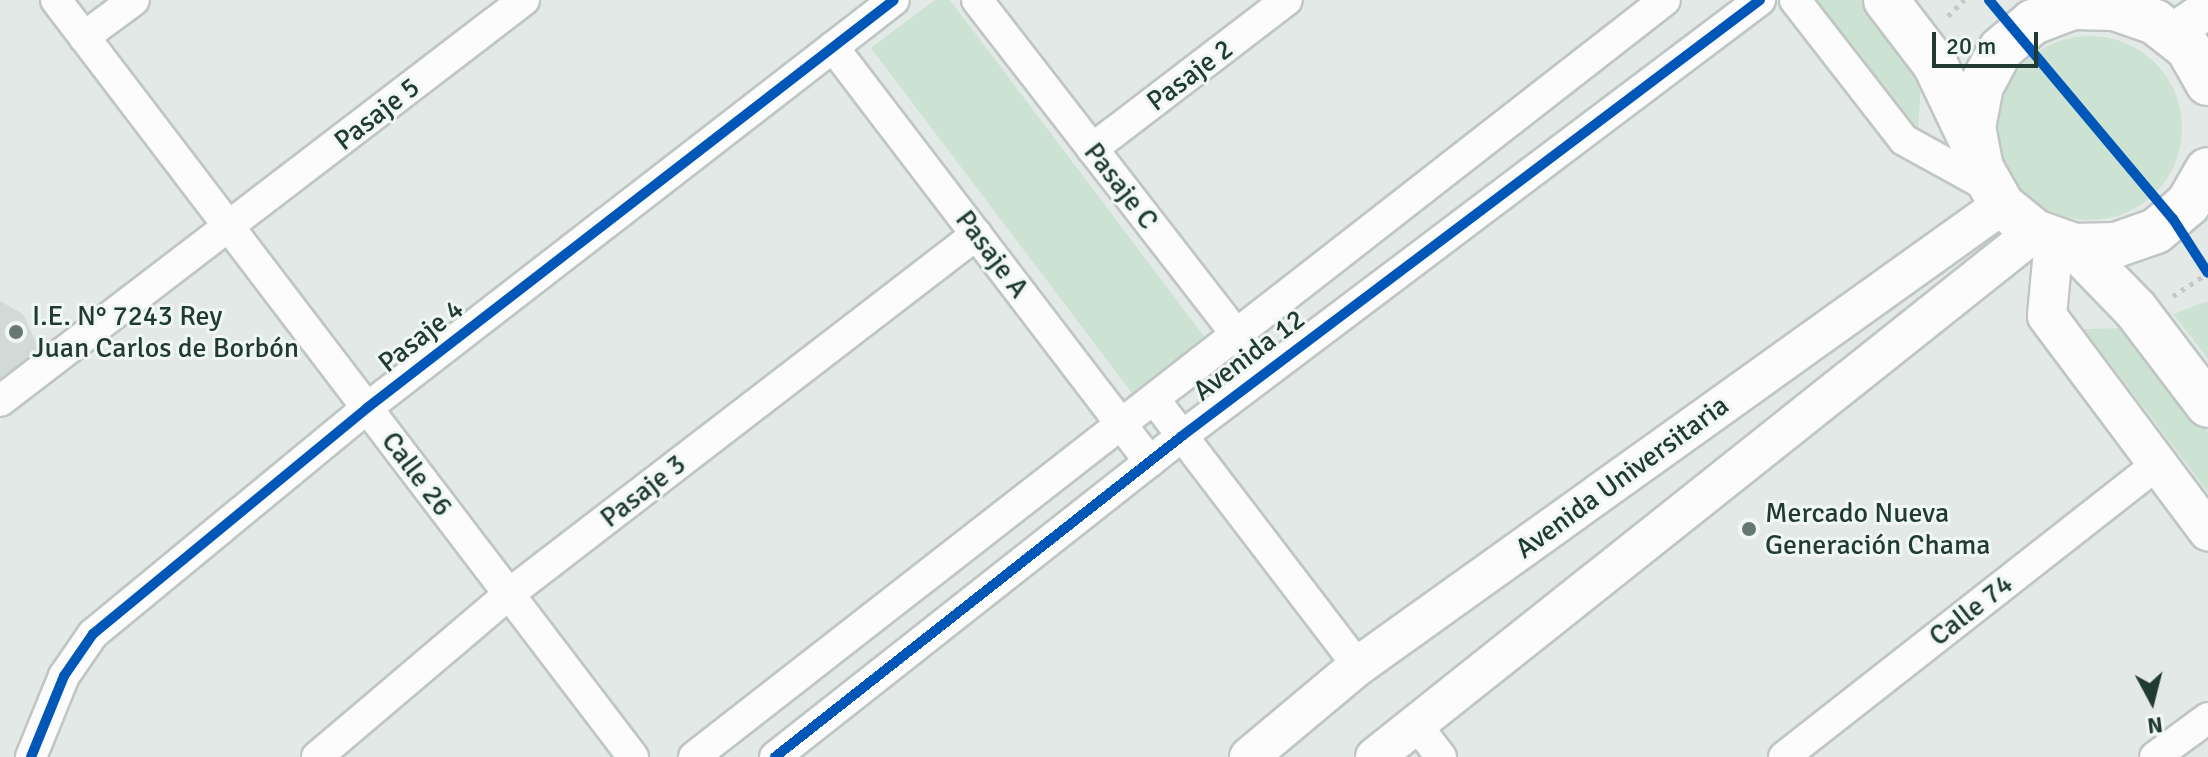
<!DOCTYPE html>
<meta charset="utf-8">
<style>
body{margin:0}
#map{position:relative;width:2208px;height:757px;overflow:hidden;background:#e3e9e6;font-family:Signika,sans-serif}
div>[style]{position:absolute}
.built>*{inset:0;background:#d1dad6}
.green>*{inset:0;background:#cce2d2}
.round{border-radius:50%}
.path>*{height:5px;margin-top:-2.5px;transform-origin:0;background:repeating-linear-gradient(90deg,#c0c9c5 0 4px,transparent 0 10px)}
.roads{filter:drop-shadow(2px 0 #c0c6c3) drop-shadow(-2px 0 #c0c6c3) drop-shadow(0 2px #c0c6c3) drop-shadow(0 -2px #c0c6c3)}
.minor>*{height:30px;margin:-15px;padding:0 15px;transform-origin:15px;border-radius:15px;background:#fbfcfb}
.tertiary>*{height:38px;margin:-19px;padding:0 19px;transform-origin:19px;border-radius:19px;background:#fbfcfb}
.secondary>*{height:44px;margin:-22px;padding:0 22px;transform-origin:22px;border-radius:22px;background:#fbfcfb}
.cycleway>*{height:10px;margin:-5px;padding:0 5px;transform-origin:5px;border-radius:5px;background:#0057b8}
.dots>*{width:22px;height:22px;translate:-50% -50%;box-sizing:border-box;border:4px solid #f1f8f4;border-radius:50%}
span{translate:-50% -50%;white-space:nowrap;text-align:center;line-height:1.15;-webkit-text-stroke:6px #f1f8f4;paint-order:stroke}
.street-label{font-size:28px;color:#213b33}
.poi-label{font-size:28px;color:#213b33}
.left{translate:0 -50%;text-align:left}
.north{position:absolute;left:2112px;top:661px;width:80px;height:80px;-webkit-text-stroke:6px #f1f8f4;paint-order:stroke;rotate:173deg;font-size:22px;font-weight:700;line-height:32px;text-align:center;color:#213b33}
.north::after{content:'';display:block;margin:auto;width:28px;height:36px;background:#213b33;clip-path:polygon(50% 0,100% 100%,50% 72%,0 100%)}
.scale{position:absolute;left:1932px;top:32px;width:106px;height:36px;box-sizing:border-box;border:4px solid #213b33;border-top:0;padding-left:10px;font-size:24px;line-height:28px;white-space:nowrap;color:#213b33;-webkit-text-stroke:6px #f1f8f4;paint-order:stroke}
</style>
<div id="map">
<div class="built">
<i style="clip-path:polygon(0 301px,23px 314px,40px 351px,0 378px)"></i>
</div>
<div class="green">
<i style="clip-path:polygon(935px 0,950px 0,1212px 347px,1138px 401px,871px 48px)"></i>
<i style="clip-path:polygon(1816px 0,1869px 0,1922px 69px,1918px 128px)"></i>
<i class="round" style="left:1998px;top:36px;width:184px;height:184px"></i>
<i style="clip-path:polygon(2208px 301px,2208px 359px,2173px 314px)"></i>
<i style="clip-path:polygon(2129px 328px,2208px 432px,2208px 492px,2084px 329px)"></i>
</div>
<div class="path">
<i style="left:1948px;top:16px;width:23px;rotate:-45deg"></i>
<i style="left:2173px;top:296px;width:42px;rotate:-33.3deg"></i>
</div>
<div class="roads">
<div class="minor">
<i style="left:56px;top:0;width:952px;rotate:52.68deg"></i>
<i style="left:977px;top:0;width:471px;rotate:52.2deg"></i>
<i style="left:1795px;top:0;width:177px;rotate:52.1deg"></i>
<i style="left:1904px;top:140px;width:97px;rotate:28.9deg"></i>
<i style="left:84px;top:37px;width:62px;rotate:-36.5deg"></i>
<i style="left:833px;top:47px;width:522px;rotate:52.63deg"></i>
<i style="left:1092px;top:149px;width:245px;rotate:-37.4deg"></i>
<i style="left:1154px;top:399px;width:336px;rotate:52.6deg"></i>
<i style="left:0;top:401px;width:660px;rotate:-37.43deg"></i>
<i style="left:1415px;top:723px;width:43px;rotate:52.6deg"></i>
<i style="left:31px;top:757px;width:87px;rotate:-67.8deg"></i>
<i style="left:64px;top:676px;width:51px;rotate:-55.4deg"></i>
<i style="left:93px;top:634px;width:355px;rotate:-39.5deg"></i>
<i style="left:367px;top:408px;width:666px;rotate:-37.75deg"></i>
<i style="left:317px;top:757px;width:252px;rotate:-40.3deg"></i>
<i style="left:509px;top:594px;width:590px;rotate:-37.57deg"></i>
<i style="left:694px;top:757px;width:1231px;rotate:-37.94deg"></i>
<i style="left:775px;top:757px;width:518px;rotate:-38.26deg"></i>
<i style="left:1182px;top:436px;width:724px;rotate:-37.03deg"></i>
<i style="left:1784px;top:757px;width:475px;rotate:-38.1deg"></i>
<i style="left:2155px;top:757px;width:66px;rotate:-36.3deg"></i>
</div>
<div class="tertiary">
<i style="left:2172px;top:33px;width:43px;rotate:-33.7deg"></i>
<i style="left:2054px;top:240px;width:76px;rotate:95.3deg"></i>
<i style="left:2047px;top:316px;width:269px;rotate:53.2deg"></i>
<i style="left:1249px;top:757px;width:142px;rotate:-39.9deg"></i>
<i style="left:1358px;top:666px;width:792px;rotate:-35.6deg"></i>
<i style="left:1375px;top:757px;width:843px;rotate:-38.5deg"></i>
</div>
<div class="secondary">
<i style="left:1886px;top:0;width:81px;rotate:52.6deg"></i>
<i style="left:1935px;top:64px;width:89px;rotate:64.6deg"></i>
<i style="left:2208px;top:83px;width:40px;rotate:-119.7deg"></i>
<i style="left:2188px;top:48px;width:42px;rotate:-141.8deg"></i>
<i style="left:2155px;top:22px;width:42px;rotate:-160.7deg"></i>
<i style="left:2115px;top:8px;width:42px;rotate:-178.6deg"></i>
<i style="left:2073px;top:7px;width:43px;rotate:159.4deg"></i>
<i style="left:2033px;top:22px;width:42px;rotate:139.8deg"></i>
<i style="left:2001px;top:49px;width:42px;rotate:118.4deg"></i>
<i style="left:1981px;top:86px;width:42px;rotate:101deg"></i>
<i style="left:1973px;top:127px;width:42px;rotate:79deg"></i>
<i style="left:1981px;top:168px;width:43px;rotate:60.4deg"></i>
<i style="left:2002px;top:205px;width:43px;rotate:39.3deg"></i>
<i style="left:2035px;top:232px;width:41px;rotate:19.7deg"></i>
<i style="left:2074px;top:246px;width:42px;rotate:-1.4deg"></i>
<i style="left:2116px;top:245px;width:42px;rotate:-19.3deg"></i>
<i style="left:2156px;top:231px;width:42px;rotate:-40.2deg"></i>
<i style="left:2188px;top:204px;width:39px;rotate:-60deg"></i>
<i style="left:2074px;top:246px;width:89px;rotate:45.9deg"></i>
<i style="left:2136px;top:310px;width:119px;rotate:52.8deg"></i>
</div>
</div>
<div class="cycleway">
<i style="left:1989px;top:0;width:286px;rotate:50deg"></i>
<i style="left:2173px;top:219px;width:64px;rotate:57.1deg"></i>
<i style="left:31px;top:757px;width:87px;rotate:-67.8deg"></i>
<i style="left:64px;top:676px;width:51px;rotate:-55.4deg"></i>
<i style="left:93px;top:634px;width:355px;rotate:-39.5deg"></i>
<i style="left:367px;top:408px;width:666px;rotate:-37.75deg"></i>
<i style="left:775px;top:757px;width:518px;rotate:-38.26deg"></i>
<i style="left:1182px;top:436px;width:724px;rotate:-37.03deg"></i>
</div>
<div class="dots">
<i style="left:16px;top:332px;background:#657872"></i>
<i style="left:1749px;top:529px;background:#657872"></i>
</div>
<div class="street-label">
<span style="left:1190px;top:75px;rotate:-37deg">Pasaje 2</span>
<span style="left:377px;top:114px;rotate:-38deg">Pasaje 5</span>
<span style="left:1121px;top:186px;rotate:52deg">Pasaje C</span>
<span style="left:992px;top:254px;rotate:53deg">Pasaje A</span>
<span style="left:421px;top:336px;rotate:-38deg">Pasaje 4</span>
<span style="left:1249px;top:355px;rotate:-37deg">Avenida 12</span>
<span style="left:417px;top:474px;rotate:53deg">Calle 26</span>
<span style="left:1622px;top:477px;rotate:-36deg">Avenida Universitaria</span>
<span style="left:643px;top:491px;rotate:-38deg">Pasaje 3</span>
<span style="left:1971px;top:610px;rotate:-38deg">Calle 74</span>
</div>
<div class="poi-label">
<span class="left" style="left:32px;top:332px">I.E. N° 7243 Rey<br>Juan Carlos de Borbón</span>
<span class="left" style="left:1765px;top:529px">Mercado Nueva<br>Generación Chama</span>
</div>
<div class="north">N</div>
<div class="scale">20 m</div>
</div>
